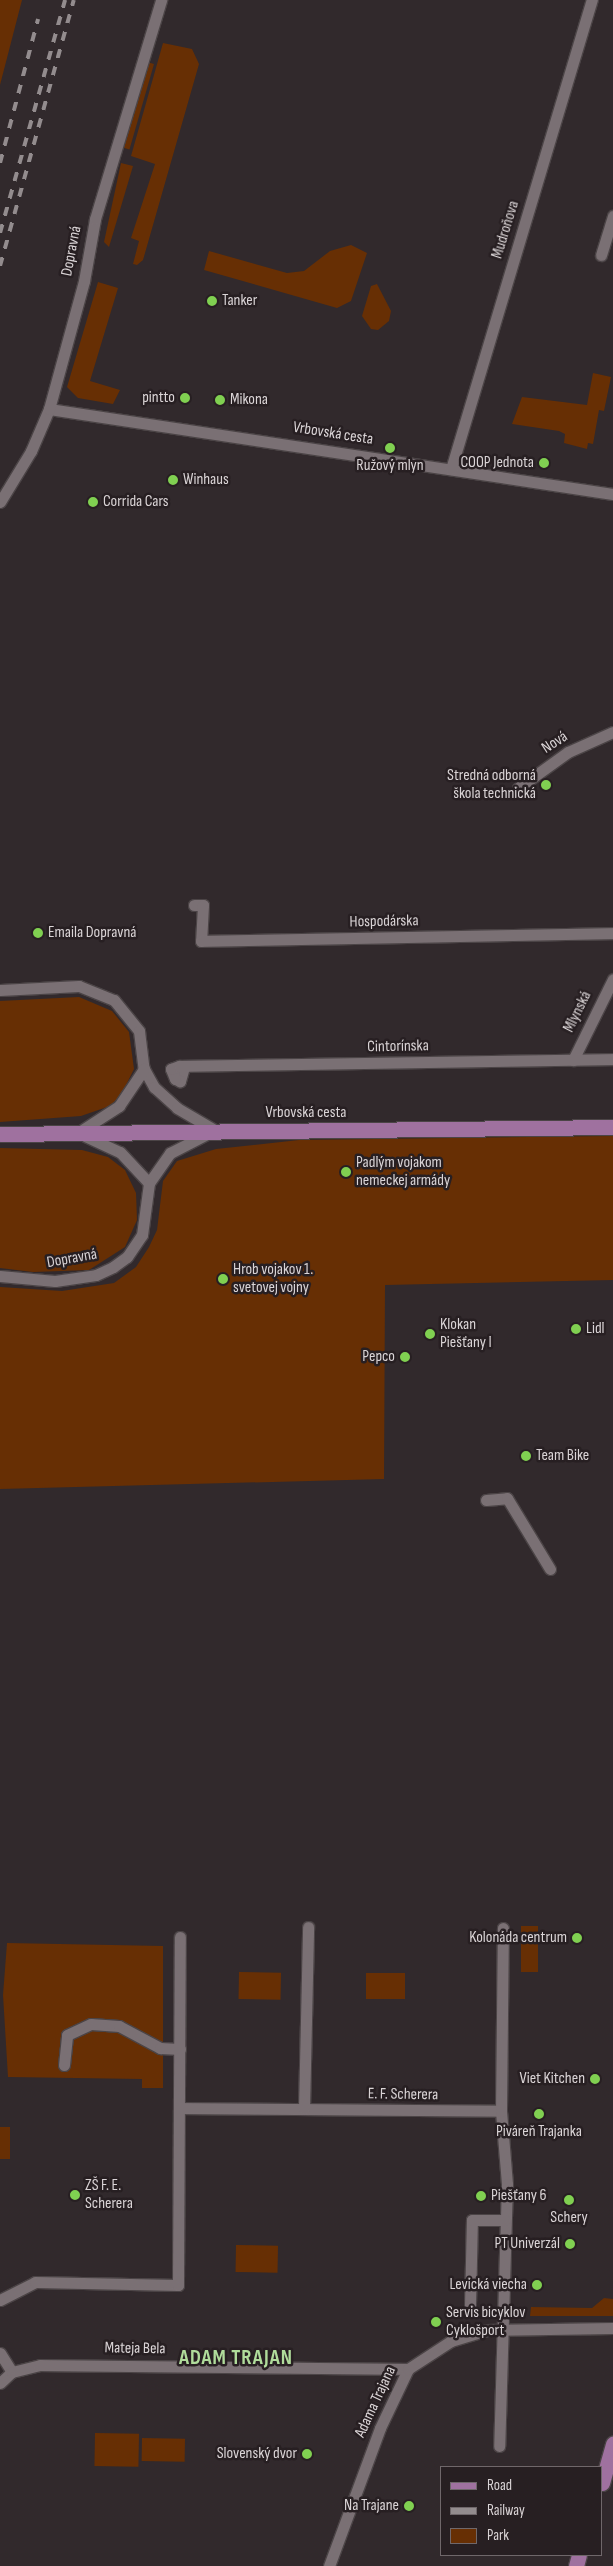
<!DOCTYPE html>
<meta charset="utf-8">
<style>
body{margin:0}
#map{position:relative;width:613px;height:2566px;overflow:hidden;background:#31292c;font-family:"Sofia Sans Condensed",sans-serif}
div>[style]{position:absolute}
.green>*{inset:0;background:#672f04;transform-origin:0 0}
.roads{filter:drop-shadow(1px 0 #4b4446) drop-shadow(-1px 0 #4b4446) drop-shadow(0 1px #4b4446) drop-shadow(0 -1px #4b4446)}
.minor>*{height:11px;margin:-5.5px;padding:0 5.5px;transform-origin:5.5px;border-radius:5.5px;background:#7a7074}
.major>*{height:15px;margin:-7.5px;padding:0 7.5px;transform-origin:7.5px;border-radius:7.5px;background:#9f719f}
.rail>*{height:4px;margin-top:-2px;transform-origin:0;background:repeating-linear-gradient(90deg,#938c8e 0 9px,transparent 0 18px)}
.dots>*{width:14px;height:14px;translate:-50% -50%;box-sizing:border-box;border:2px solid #271f22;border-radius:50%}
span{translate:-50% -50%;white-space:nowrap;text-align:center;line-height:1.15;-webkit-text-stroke:5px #271f22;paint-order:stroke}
.street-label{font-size:16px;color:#dad4d6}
.poi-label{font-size:16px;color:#dad4d6}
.left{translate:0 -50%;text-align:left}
.right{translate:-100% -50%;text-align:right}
.district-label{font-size:21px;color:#b0dc9b;font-weight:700;letter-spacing:1px}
.legend{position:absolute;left:440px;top:2466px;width:162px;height:90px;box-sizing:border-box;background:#271f22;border:1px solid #6f676a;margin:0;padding:6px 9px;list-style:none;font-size:15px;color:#dad4d6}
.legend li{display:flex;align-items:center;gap:10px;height:25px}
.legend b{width:25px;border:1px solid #6f676a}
</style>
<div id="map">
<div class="green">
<i style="clip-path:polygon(0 0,22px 0,0 85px)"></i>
<i style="clip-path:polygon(163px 43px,192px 49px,199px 64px,143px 260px,137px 265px,133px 264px,139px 241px,131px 238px,155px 164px,131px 156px)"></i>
<i style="left:154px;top:64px;width:89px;height:9px;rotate:106deg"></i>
<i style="clip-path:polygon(121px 163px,133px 166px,109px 247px,104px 242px)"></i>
<i style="clip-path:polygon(351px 245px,367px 253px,351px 301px,337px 308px,204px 270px,209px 251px,287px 273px,304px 271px,330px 251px)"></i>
<i style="clip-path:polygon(98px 282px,118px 288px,90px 381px,120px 390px,113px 404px,78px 398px,67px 387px)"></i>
<i style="clip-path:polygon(377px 284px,391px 311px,389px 321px,378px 330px,371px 329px,362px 316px,371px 286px)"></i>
<i style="clip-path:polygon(593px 373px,611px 377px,604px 411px,599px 410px,593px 444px,588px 443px,587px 449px,564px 443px,565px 434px,559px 431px,512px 424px,522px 397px,587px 405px)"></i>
<i style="clip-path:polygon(79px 997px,112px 1011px,129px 1032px,134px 1069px,121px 1095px,110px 1106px,81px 1116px,0 1122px,0 1001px)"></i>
<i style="clip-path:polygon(613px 1136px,613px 1280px,385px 1285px,384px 1479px,0 1489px,0 1287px,62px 1291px,114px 1283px,136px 1267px,149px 1247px,157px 1230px,163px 1181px,177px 1161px,216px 1149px,299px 1140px)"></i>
<i style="clip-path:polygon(0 1148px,82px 1150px,108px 1157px,125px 1170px,136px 1193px,137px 1220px,125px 1247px,89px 1270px,33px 1272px,0 1268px)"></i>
<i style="left:521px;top:1926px;width:17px;height:46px"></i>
<i style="clip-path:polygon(7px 1943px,163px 1946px,163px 2088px,142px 2088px,142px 2079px,8px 2077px,3px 1995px)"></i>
<i style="left:239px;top:1972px;width:42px;height:27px;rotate:1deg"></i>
<i style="left:366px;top:1973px;width:39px;height:26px"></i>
<i style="left:0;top:2127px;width:10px;height:32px"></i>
<i style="left:236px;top:2245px;width:42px;height:27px;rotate:1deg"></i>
<i style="clip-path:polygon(604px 2298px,613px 2299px,613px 2316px,530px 2316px,531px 2307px,592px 2308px)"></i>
<i style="left:95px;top:2433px;width:44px;height:33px;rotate:1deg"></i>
<i style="left:142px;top:2438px;width:43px;height:23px;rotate:1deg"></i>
</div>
<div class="roads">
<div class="minor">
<i style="left:601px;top:255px;width:41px;rotate:-72.9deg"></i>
<i style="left:49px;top:409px;width:570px;rotate:8.57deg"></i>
<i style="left:451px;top:469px;width:490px;rotate:-73.3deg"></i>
<i style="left:0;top:502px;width:60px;rotate:-58.7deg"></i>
<i style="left:31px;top:451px;width:46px;rotate:-66.8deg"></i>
<i style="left:49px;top:409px;width:133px;rotate:-74.7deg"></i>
<i style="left:84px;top:281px;width:63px;rotate:-79.9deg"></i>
<i style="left:95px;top:219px;width:229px;rotate:-73.2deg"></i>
<i style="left:518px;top:788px;width:62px;rotate:-35.8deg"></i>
<i style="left:568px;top:752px;width:49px;rotate:-24deg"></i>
<i style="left:194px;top:905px;width:9px"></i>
<i style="left:203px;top:905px;width:36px;rotate:93deg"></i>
<i style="left:201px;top:941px;width:412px;rotate:-1.1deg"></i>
<i style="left:0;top:990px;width:79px;rotate:-2.9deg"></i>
<i style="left:79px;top:986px;width:38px;rotate:22deg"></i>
<i style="left:114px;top:1000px;width:40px;rotate:51deg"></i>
<i style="left:139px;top:1031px;width:38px;rotate:83deg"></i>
<i style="left:144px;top:1069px;width:21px;rotate:61deg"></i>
<i style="left:154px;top:1087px;width:31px;rotate:42deg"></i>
<i style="left:177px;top:1108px;width:45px;rotate:30.5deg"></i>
<i style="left:573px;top:1060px;width:90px;rotate:-63.7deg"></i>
<i style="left:184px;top:1067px;width:15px;rotate:106deg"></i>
<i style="left:180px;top:1081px;width:5px;rotate:-158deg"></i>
<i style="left:175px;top:1079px;width:11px;rotate:-112deg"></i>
<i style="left:171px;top:1069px;width:9px;rotate:-21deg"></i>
<i style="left:179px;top:1066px;width:434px;rotate:-0.9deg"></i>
<i style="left:79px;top:1132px;width:48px;rotate:-33deg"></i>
<i style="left:119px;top:1106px;width:45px;rotate:-56deg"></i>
<i style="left:85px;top:1136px;width:38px;rotate:25deg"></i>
<i style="left:120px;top:1152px;width:42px;rotate:46.9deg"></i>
<i style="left:149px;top:1183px;width:37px;rotate:-55deg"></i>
<i style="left:170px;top:1153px;width:44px;rotate:-27.1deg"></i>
<i style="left:0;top:1276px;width:55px;rotate:5.2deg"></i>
<i style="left:55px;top:1281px;width:41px;rotate:-8.3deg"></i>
<i style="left:96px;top:1275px;width:19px;rotate:-25deg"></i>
<i style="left:113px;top:1267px;width:17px;rotate:-36deg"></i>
<i style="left:127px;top:1257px;width:27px;rotate:-56deg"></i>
<i style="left:142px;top:1235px;width:52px;rotate:-82.3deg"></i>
<i style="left:486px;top:1500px;width:21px;rotate:-5deg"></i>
<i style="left:507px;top:1498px;width:83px;rotate:58.8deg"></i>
<i style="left:64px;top:2065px;width:30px;rotate:-84deg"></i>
<i style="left:67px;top:2035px;width:26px;rotate:-25deg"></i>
<i style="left:91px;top:2024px;width:28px;rotate:4deg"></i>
<i style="left:119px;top:2026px;width:47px;rotate:28.2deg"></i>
<i style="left:160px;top:2048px;width:20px;rotate:3deg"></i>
<i style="left:179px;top:2108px;width:322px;rotate:0.5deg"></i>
<i style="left:501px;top:2111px;width:73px;rotate:85.3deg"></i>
<i style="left:507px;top:2184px;width:262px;rotate:91.7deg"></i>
<i style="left:304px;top:2109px;width:182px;rotate:-88.7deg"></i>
<i style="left:501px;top:2111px;width:183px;rotate:-89.4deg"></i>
<i style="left:0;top:2300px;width:39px;rotate:-27deg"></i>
<i style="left:35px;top:2282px;width:143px;rotate:1.2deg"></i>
<i style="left:178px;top:2285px;width:348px;rotate:-89.7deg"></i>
<i style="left:470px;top:2305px;width:85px;rotate:-88.7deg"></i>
<i style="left:472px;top:2220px;width:33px"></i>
<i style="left:0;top:2353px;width:22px;rotate:58deg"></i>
<i style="left:0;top:2383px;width:16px;rotate:-43deg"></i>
<i style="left:12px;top:2372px;width:29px;rotate:-14deg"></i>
<i style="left:40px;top:2365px;width:368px;rotate:0.6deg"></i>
<i style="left:329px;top:2566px;width:147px;rotate:-69.7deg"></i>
<i style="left:380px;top:2428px;width:65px;rotate:-64.6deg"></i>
<i style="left:408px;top:2369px;width:51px;rotate:-33.1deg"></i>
<i style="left:451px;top:2341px;width:37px;rotate:-17deg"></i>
<i style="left:486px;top:2330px;width:127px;rotate:-0.9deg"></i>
</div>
<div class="major">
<i style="left:0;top:1134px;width:613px;rotate:-0.65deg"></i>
<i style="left:602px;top:2483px;width:41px;rotate:-74.2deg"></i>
<i style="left:576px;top:2566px;width:11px;rotate:-75deg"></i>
</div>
</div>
<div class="rail">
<i style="left:0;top:163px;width:149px;rotate:-75.2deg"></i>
<i style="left:0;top:233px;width:242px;rotate:-74.4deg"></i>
<i style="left:0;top:266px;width:276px;rotate:-74.5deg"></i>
</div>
<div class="dots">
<i style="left:212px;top:301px;background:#80d051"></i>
<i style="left:185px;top:398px;background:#80d051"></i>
<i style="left:220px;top:400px;background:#80d051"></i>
<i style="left:390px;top:448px;background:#80d051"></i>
<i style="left:544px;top:463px;background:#80d051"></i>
<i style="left:173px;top:480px;background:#80d051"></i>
<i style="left:93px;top:502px;background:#80d051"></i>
<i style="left:546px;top:785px;background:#80d051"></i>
<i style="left:38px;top:933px;background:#80d051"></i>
<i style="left:346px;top:1172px;background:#80d051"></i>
<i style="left:223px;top:1279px;background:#80d051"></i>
<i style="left:576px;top:1329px;background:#80d051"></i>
<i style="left:430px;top:1334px;background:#80d051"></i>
<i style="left:405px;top:1357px;background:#80d051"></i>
<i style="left:526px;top:1456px;background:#80d051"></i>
<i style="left:577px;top:1938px;background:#80d051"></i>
<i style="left:595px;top:2079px;background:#80d051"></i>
<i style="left:539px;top:2114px;background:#80d051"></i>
<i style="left:75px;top:2195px;background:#80d051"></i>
<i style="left:481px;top:2196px;background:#80d051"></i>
<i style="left:569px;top:2200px;background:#80d051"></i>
<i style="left:570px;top:2244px;background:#80d051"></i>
<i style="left:537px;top:2285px;background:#80d051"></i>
<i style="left:436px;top:2322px;background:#80d051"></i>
<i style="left:307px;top:2454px;background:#80d051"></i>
<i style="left:409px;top:2506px;background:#80d051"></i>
</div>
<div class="street-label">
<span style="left:506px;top:230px;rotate:-73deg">Mudroňova</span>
<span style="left:72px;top:251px;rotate:-79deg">Dopravná</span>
<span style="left:333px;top:434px;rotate:9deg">Vrbovská cesta</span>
<span style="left:555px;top:743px;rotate:-33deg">Nová</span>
<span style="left:384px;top:922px;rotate:-1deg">Hospodárska</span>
<span style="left:578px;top:1012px;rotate:-64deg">Mlynská</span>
<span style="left:398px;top:1047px;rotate:-1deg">Cintorínska</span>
<span style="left:306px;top:1113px">Vrbovská cesta</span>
<span style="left:72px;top:1259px;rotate:-10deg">Dopravná</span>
<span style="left:403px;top:2095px;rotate:1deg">E. F. Scherera</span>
<span style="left:135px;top:2349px;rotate:1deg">Mateja Bela</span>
<span style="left:376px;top:2402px;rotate:-65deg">Adama Trajana</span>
</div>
<div class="poi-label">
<span class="left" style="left:222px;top:301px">Tanker</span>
<span class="right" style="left:175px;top:398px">pintto</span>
<span class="left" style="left:230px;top:400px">Mikona</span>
<span class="right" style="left:534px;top:463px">COOP Jednota</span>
<span style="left:390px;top:466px">Ružový mlyn</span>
<span class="left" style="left:183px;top:480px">Winhaus</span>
<span class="left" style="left:103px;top:502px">Corrida Cars</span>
<span class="right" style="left:536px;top:785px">Stredná odborná<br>škola technická</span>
<span class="left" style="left:48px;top:933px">Emaila Dopravná</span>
<span class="left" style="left:356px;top:1172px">Padlým vojakom<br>nemeckej armády</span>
<span class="left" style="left:233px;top:1279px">Hrob vojakov 1.<br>svetovej vojny</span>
<span class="left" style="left:440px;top:1334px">Klokan<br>Piešťany I</span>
<span class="left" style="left:586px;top:1329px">Lidl</span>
<span class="right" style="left:395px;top:1357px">Pepco</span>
<span class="left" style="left:536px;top:1456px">Team Bike</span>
<span class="right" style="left:567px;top:1938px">Kolonáda centrum</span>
<span class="right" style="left:585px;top:2079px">Viet Kitchen</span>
<span style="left:539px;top:2132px">Piváreň Trajanka</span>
<span class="left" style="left:85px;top:2195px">ZŠ F. E.<br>Scherera</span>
<span class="left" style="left:491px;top:2196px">Piešťany 6</span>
<span style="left:569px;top:2218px">Schery</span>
<span class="right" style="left:560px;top:2244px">PT Univerzál</span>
<span class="right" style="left:527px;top:2285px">Levická viecha</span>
<span class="left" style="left:446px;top:2322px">Servis bicyklov<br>Cyklošport</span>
<span class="right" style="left:297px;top:2454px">Slovenský dvor</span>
<span class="right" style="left:399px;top:2506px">Na Trajane</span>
</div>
<div class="district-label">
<span style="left:236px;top:2358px">ADAM TRAJAN</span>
</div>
<ul class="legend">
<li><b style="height:6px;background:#9f719f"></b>Road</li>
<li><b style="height:6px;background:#938c8e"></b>Railway</li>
<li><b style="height:14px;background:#672f04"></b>Park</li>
</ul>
</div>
